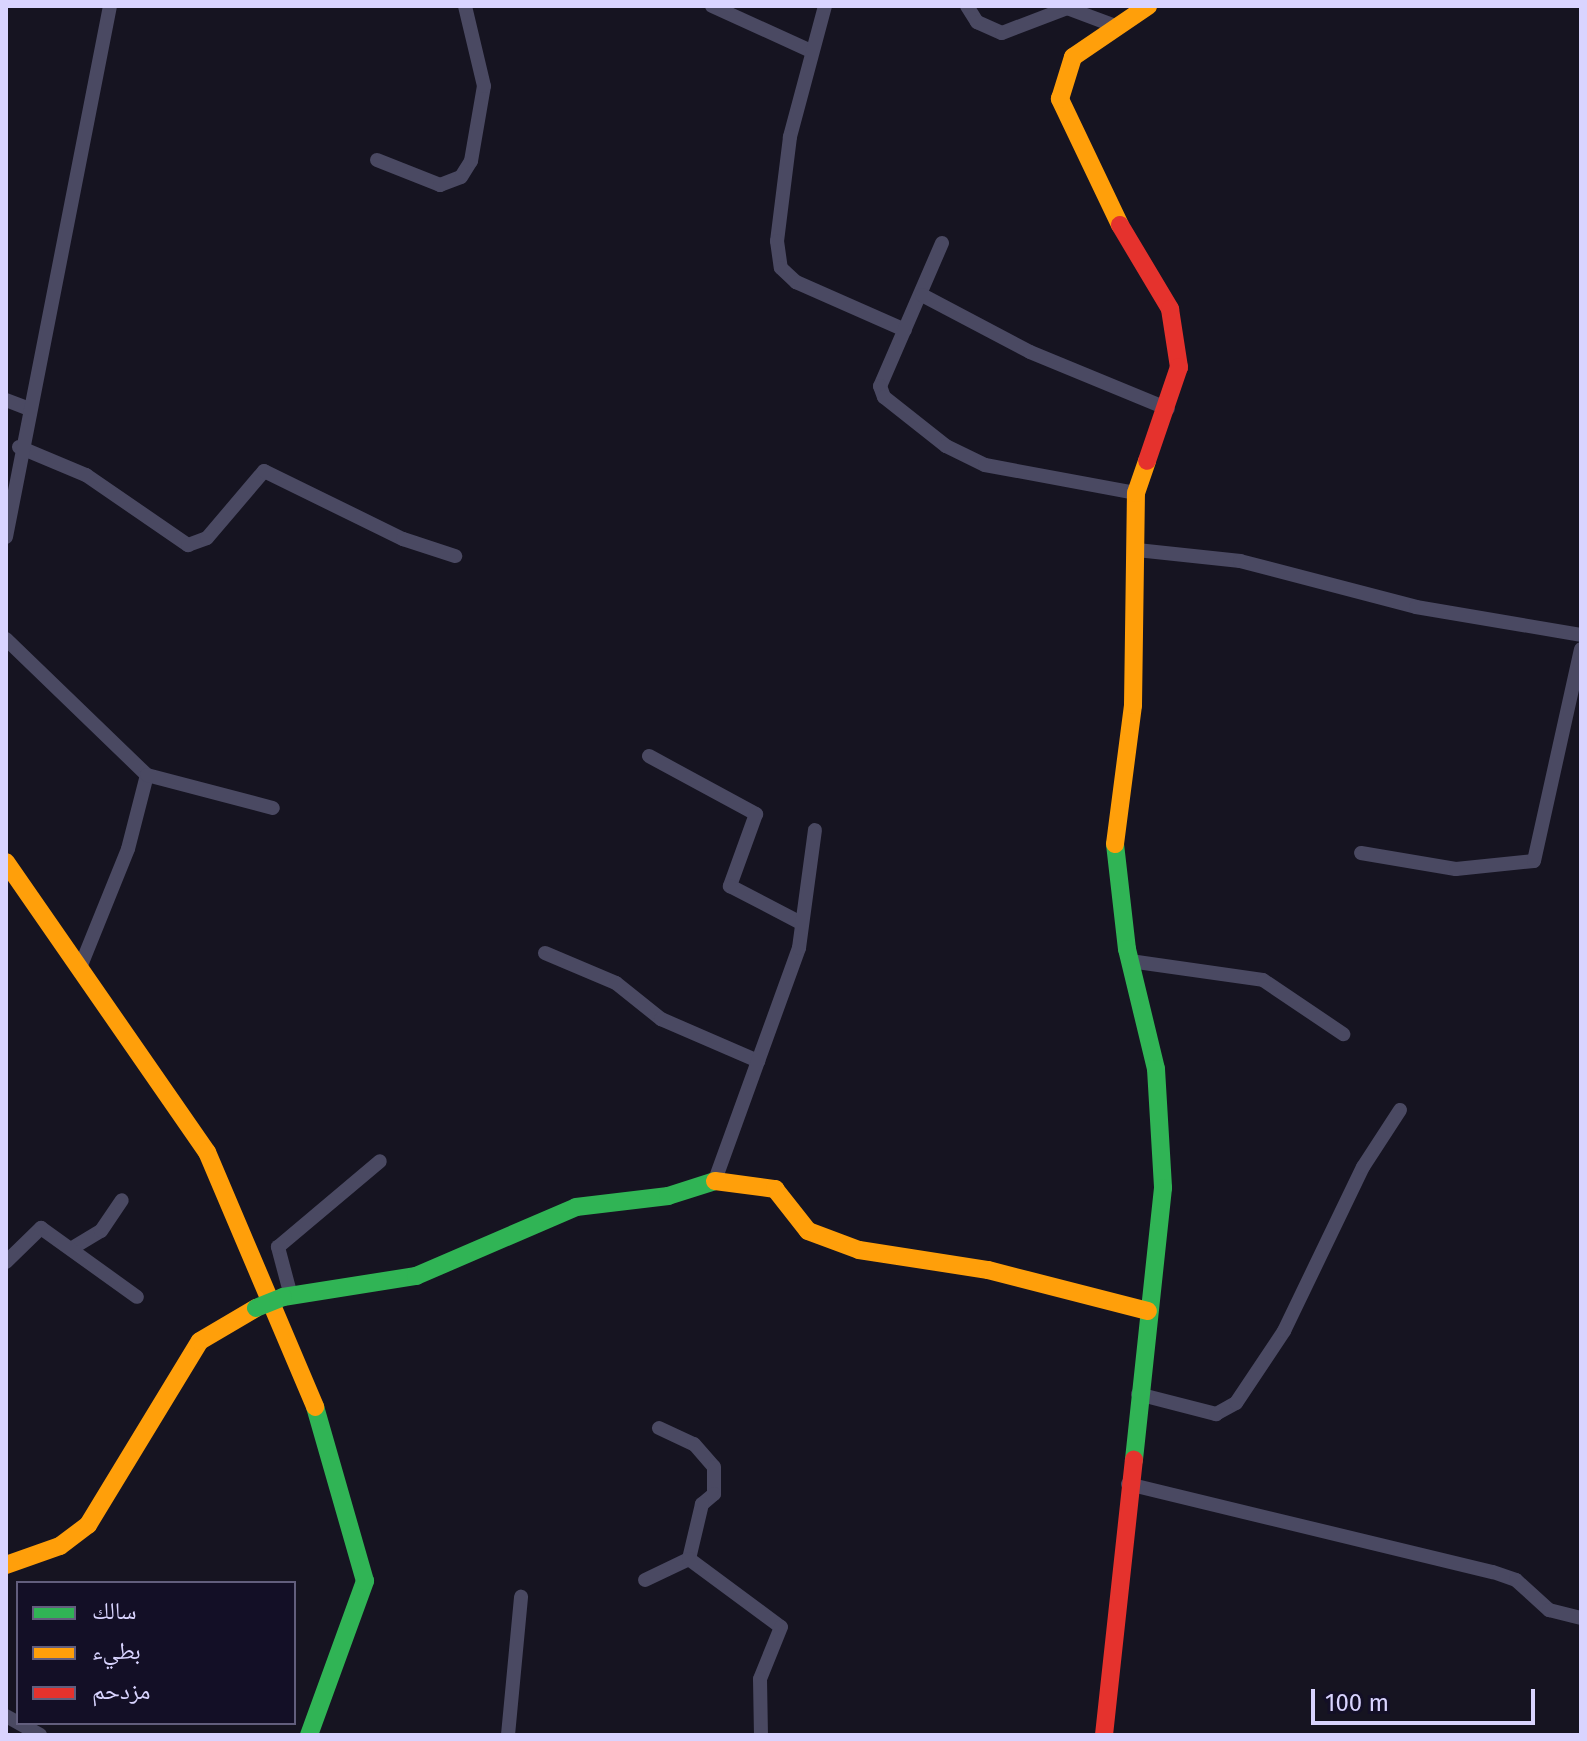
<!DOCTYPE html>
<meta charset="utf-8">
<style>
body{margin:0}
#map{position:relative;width:1587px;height:1741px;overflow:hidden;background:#161421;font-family:"Fira Sans","Noto Naskh Arabic",sans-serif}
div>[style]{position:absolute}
.street>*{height:14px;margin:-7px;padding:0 7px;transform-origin:7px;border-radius:7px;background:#4a4962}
.fast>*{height:18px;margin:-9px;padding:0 9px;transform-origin:9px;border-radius:9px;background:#30b455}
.slow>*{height:18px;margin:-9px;padding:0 9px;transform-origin:9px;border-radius:9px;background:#ff9f0a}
.jam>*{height:18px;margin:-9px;padding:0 9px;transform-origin:9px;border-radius:9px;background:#e5322d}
.fast-bridge>*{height:18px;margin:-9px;padding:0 9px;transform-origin:9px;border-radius:9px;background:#30b455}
span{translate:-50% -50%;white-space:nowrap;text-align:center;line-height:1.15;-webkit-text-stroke:6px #130f26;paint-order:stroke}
.frame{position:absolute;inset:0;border:8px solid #d9d4ff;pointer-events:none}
.legend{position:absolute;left:16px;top:1581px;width:280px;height:144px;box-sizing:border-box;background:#130f26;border:2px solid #625e7d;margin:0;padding:10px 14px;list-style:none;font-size:24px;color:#d9d4ff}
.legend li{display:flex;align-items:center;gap:16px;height:40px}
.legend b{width:40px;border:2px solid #625e7d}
.scale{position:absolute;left:1311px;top:1689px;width:224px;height:36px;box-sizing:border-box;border:4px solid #d9d4ff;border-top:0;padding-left:10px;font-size:24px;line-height:28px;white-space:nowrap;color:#d9d4ff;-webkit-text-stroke:6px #130f26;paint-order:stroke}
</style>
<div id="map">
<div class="street">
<i style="left:712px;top:6px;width:109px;rotate:24.4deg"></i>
<i style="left:825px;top:6px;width:136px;rotate:105deg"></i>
<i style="left:790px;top:137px;width:105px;rotate:97.1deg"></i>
<i style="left:777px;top:241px;width:27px;rotate:82deg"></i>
<i style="left:781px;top:268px;width:21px;rotate:43deg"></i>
<i style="left:796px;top:282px;width:119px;rotate:23.8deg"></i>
<i style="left:967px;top:6px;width:19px;rotate:58deg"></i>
<i style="left:977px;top:22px;width:27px;rotate:24deg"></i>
<i style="left:1002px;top:33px;width:70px;rotate:-21deg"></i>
<i style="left:1067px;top:8px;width:54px;rotate:20.4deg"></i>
<i style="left:377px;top:160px;width:68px;rotate:21.6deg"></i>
<i style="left:440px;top:185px;width:22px;rotate:-21deg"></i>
<i style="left:461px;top:177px;width:19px;rotate:-58deg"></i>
<i style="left:471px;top:161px;width:76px;rotate:-80.2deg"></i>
<i style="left:484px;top:86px;width:82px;rotate:-103.4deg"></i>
<i style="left:942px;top:243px;width:156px;rotate:113.4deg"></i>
<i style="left:880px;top:386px;width:12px;rotate:70deg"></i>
<i style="left:884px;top:397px;width:79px;rotate:38.3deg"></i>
<i style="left:946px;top:446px;width:43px;rotate:26deg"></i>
<i style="left:985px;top:465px;width:154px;rotate:10.5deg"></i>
<i style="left:922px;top:295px;width:122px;rotate:27.8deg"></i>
<i style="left:1030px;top:352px;width:149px;rotate:22.4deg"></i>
<i style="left:6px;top:400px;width:22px;rotate:21deg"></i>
<i style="left:19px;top:447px;width:73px;rotate:22.7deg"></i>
<i style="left:86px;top:475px;width:124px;rotate:34.5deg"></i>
<i style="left:188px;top:545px;width:20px;rotate:-20deg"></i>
<i style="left:207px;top:538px;width:88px;rotate:-49.6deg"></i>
<i style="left:264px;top:471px;width:155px;rotate:26.1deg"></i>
<i style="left:403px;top:539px;width:55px;rotate:18.1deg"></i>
<i style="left:6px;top:537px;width:541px;rotate:-78.92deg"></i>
<i style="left:1137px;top:550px;width:104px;rotate:6.1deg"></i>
<i style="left:1240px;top:561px;width:182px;rotate:14.6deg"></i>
<i style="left:1416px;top:607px;width:167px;rotate:9.6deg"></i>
<i style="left:6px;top:639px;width:196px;rotate:44deg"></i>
<i style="left:147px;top:775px;width:76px;rotate:104.4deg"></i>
<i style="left:128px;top:849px;width:128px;rotate:112deg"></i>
<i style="left:649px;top:756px;width:122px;rotate:28.5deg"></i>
<i style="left:756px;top:814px;width:77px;rotate:109.9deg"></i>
<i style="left:730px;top:886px;width:80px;rotate:27.5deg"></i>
<i style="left:147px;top:775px;width:130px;rotate:14.7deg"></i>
<i style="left:1361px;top:853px;width:96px;rotate:9.6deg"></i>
<i style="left:1456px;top:869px;width:78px;rotate:-5.9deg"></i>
<i style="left:1534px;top:861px;width:217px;rotate:-77.5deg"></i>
<i style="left:545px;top:953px;width:77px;rotate:22.9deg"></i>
<i style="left:616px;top:983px;width:58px;rotate:38.7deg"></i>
<i style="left:661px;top:1019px;width:106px;rotate:23.4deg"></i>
<i style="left:1130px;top:961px;width:134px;rotate:8.1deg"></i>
<i style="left:1263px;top:980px;width:97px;rotate:34deg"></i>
<i style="left:715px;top:1180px;width:247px;rotate:-70.1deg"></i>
<i style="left:799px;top:948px;width:119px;rotate:-82.3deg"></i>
<i style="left:74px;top:1247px;width:31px;rotate:-31deg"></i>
<i style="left:101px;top:1231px;width:37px;rotate:-56deg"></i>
<i style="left:6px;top:1262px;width:49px;rotate:-44.2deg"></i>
<i style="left:41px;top:1228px;width:118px;rotate:35.7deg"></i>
<i style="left:291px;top:1296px;width:51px;rotate:-104.9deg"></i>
<i style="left:278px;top:1247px;width:133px;rotate:-40.1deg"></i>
<i style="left:1138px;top:1394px;width:81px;rotate:14.4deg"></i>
<i style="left:1216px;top:1414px;width:23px;rotate:-29deg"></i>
<i style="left:1236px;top:1403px;width:87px;rotate:-56.3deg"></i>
<i style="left:1284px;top:1331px;width:182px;rotate:-64.3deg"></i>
<i style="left:1363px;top:1167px;width:68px;rotate:-57deg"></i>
<i style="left:659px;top:1428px;width:38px;rotate:25deg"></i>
<i style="left:694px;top:1444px;width:30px;rotate:49deg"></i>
<i style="left:714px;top:1467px;width:27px;rotate:90deg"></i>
<i style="left:714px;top:1494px;width:16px;rotate:140deg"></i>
<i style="left:702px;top:1504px;width:57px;rotate:103.3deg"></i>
<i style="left:1128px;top:1484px;width:375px;rotate:13.6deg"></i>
<i style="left:1493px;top:1572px;width:24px;rotate:19deg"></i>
<i style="left:1516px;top:1580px;width:45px;rotate:42.3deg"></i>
<i style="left:1549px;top:1610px;width:33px;rotate:14deg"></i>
<i style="left:645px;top:1580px;width:49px;rotate:-25.5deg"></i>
<i style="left:689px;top:1559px;width:114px;rotate:36.5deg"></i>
<i style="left:781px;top:1627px;width:56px;rotate:112deg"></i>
<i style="left:760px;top:1679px;width:56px;rotate:89deg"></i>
<i style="left:6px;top:1716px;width:39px;rotate:29deg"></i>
<i style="left:508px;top:1735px;width:139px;rotate:-84.6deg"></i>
</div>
<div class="fast">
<i style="left:1115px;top:844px;width:106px;rotate:83.5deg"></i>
<i style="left:1127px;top:949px;width:123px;rotate:76.4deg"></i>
<i style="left:1156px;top:1069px;width:119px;rotate:86.6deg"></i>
<i style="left:1163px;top:1188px;width:274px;rotate:96.1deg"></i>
<i style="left:283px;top:1297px;width:135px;rotate:-9deg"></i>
<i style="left:416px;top:1276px;width:174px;rotate:-23.3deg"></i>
<i style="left:576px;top:1207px;width:93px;rotate:-6.8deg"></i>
<i style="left:668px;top:1196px;width:49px;rotate:-17.7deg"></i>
<i style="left:309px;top:1735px;width:164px;rotate:-70deg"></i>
<i style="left:365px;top:1581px;width:181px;rotate:-106deg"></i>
</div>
<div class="slow">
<i style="left:1120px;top:225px;width:140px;rotate:-115.5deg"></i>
<i style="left:1060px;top:99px;width:44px;rotate:-72.8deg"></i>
<i style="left:1073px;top:57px;width:91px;rotate:-34.2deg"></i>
<i style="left:1115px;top:844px;width:140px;rotate:-82.6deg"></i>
<i style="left:1133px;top:705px;width:212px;rotate:-89.2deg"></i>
<i style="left:1136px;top:493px;width:34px;rotate:-71deg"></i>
<i style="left:6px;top:862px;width:353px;rotate:55.3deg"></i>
<i style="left:207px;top:1152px;width:277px;rotate:67deg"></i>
<i style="left:715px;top:1181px;width:61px;rotate:7.6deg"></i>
<i style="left:775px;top:1189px;width:53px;rotate:51.8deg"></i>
<i style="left:808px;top:1231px;width:54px;rotate:20.4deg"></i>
<i style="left:859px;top:1250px;width:131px;rotate:8.8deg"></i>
<i style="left:988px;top:1270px;width:165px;rotate:14.4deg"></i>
<i style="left:6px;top:1565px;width:57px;rotate:-19.4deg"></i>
<i style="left:60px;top:1546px;width:35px;rotate:-37deg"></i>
<i style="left:88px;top:1525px;width:215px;rotate:-58.7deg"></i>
<i style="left:200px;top:1341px;width:65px;rotate:-30.5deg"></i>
</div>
<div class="jam">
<i style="left:1120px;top:225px;width:98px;rotate:59.2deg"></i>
<i style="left:1170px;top:309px;width:59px;rotate:81.2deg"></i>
<i style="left:1179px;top:367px;width:99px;rotate:108.8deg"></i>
<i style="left:1104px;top:1735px;width:277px;rotate:-83.8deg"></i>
</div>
<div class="fast-bridge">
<i style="left:256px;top:1308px;width:29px;rotate:-22deg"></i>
</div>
<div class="frame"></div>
<ul class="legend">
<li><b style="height:10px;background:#30b455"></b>سالك</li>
<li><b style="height:10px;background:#ff9f0a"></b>بطيء</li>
<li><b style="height:10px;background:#e5322d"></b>مزدحم</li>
</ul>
<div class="scale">100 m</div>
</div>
